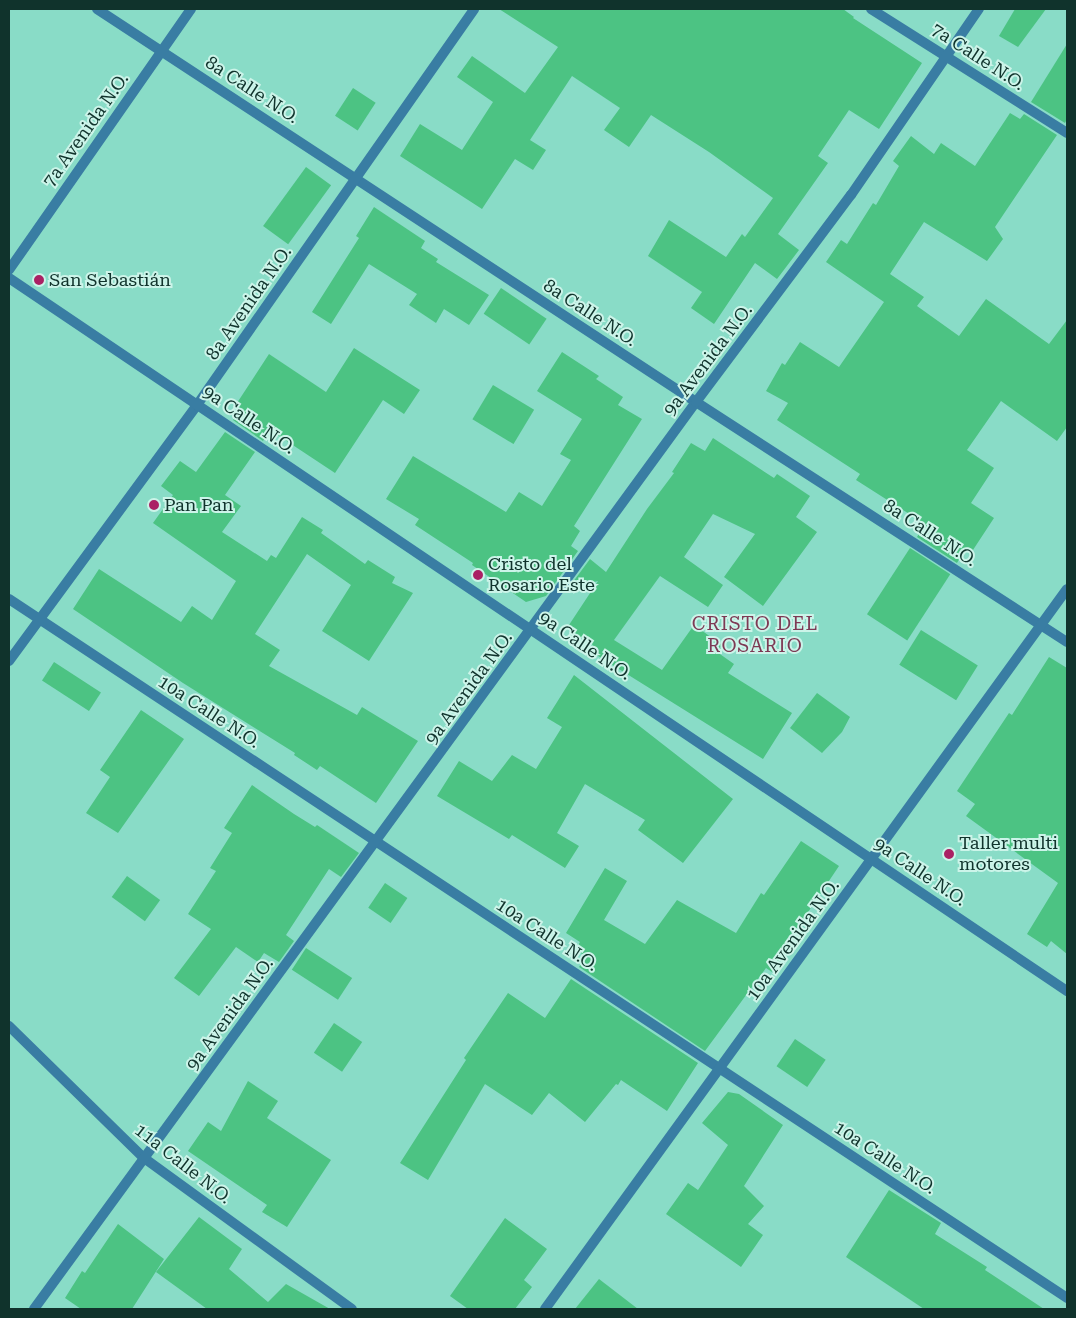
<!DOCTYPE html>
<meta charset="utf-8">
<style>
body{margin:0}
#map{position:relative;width:1076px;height:1318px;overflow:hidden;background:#89dcc7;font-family:"Roboto Serif",serif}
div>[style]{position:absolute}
.building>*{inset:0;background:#4cc383;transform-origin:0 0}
.minor>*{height:10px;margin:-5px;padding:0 5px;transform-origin:5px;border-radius:5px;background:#397da3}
.tertiary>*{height:10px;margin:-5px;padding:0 5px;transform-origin:5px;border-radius:5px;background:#397da3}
.dots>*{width:14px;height:14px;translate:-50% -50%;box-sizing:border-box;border:2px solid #ccf4e9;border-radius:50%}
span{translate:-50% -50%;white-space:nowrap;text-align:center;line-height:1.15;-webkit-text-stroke:4px #ccf4e9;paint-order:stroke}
.street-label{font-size:18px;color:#10332c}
.poi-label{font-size:18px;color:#10332c}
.left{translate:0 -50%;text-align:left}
.neighbourhood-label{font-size:19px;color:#7d3954;letter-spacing:1px}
.frame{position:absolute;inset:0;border:10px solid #10332c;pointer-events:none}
</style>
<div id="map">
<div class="building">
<i style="clip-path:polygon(499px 9px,843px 9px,854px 17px,853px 18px,922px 63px,879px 129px,849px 110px,818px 156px,828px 163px,778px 234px,799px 250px,777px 279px,755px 263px,714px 324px,691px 308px,702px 292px,648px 256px,669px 220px,726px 257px,742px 234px,745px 237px,773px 198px,709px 152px,651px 115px,629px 147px,604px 130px,620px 108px,572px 76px,530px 140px,546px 150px,533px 170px,515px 159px,482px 209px,400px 156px,420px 124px,462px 150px,493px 102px,457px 77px,472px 56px,525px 93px,558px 47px)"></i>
<i style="clip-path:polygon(1015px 9px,1046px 9px,1018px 47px,999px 36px)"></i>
<i style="clip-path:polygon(1067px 44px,1067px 119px,1065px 123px,1031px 102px)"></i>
<i style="left:353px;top:88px;width:27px;height:33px;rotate:33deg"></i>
<i style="clip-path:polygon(1010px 113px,1020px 119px,1024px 114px,1057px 135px,995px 227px,1003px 239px,987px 261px,924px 222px,890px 274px,924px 297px,917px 306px,959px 336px,986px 299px,1049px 344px,1067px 320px,1067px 427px,1057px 441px,1001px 401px,967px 450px,994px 468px,971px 503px,994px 518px,971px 553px,965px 549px,957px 563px,917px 537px,925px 524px,856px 480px,860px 474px,777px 420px,788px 403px,766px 391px,782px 363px,785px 365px,800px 342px,839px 367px,884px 302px,826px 262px,841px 240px,847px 244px,873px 203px,876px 205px,899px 166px,893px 161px,911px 136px,934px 154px,941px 143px,975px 166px)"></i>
<i style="left:306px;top:167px;width:31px;height:73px;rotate:36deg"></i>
<i style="clip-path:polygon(374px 207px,425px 241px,421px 248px,438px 259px,436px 262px,489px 295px,469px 325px,444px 309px,436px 323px,409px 305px,417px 294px,369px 264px,331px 324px,312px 312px,359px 238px,356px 236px)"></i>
<i style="left:501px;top:288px;width:55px;height:31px;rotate:34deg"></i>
<i style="clip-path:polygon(354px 348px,420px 390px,404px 414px,383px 400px,335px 473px,270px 430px,263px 441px,233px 420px,240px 410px,235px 406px,269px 354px,326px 392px)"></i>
<i style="clip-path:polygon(562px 352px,599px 376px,596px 379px,623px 397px,618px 405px,642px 419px,574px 526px,580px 531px,571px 546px,578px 551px,546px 596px,526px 602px,472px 565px,473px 563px,415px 525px,419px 519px,386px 499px,413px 456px,506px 512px,519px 492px,542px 506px,571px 460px,560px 454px,582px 419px,537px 391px)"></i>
<i style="left:493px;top:385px;width:48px;height:40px;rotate:31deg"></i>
<i style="clip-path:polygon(225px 432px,255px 452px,225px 495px,241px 506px,222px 532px,267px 561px,271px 555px,276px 558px,302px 517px,323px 530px,321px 533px,365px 564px,368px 560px,395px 577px,392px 583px,413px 593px,369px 661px,322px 631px,351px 585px,307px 554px,255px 634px,280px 650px,269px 666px,357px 715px,362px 707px,418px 741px,376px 803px,320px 766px,317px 770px,294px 755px,295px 753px,183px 683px,73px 609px,99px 569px,181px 622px,192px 606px,212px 620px,236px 581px,153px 523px,173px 495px,161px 486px,180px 461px,196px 472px)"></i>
<i style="clip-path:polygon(713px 438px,774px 478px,777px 474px,810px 496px,796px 517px,817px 532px,763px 606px,724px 577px,755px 534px,713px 514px,684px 557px,723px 585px,708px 607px,660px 576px,614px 640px,662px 670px,694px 625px,722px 645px,717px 652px,734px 664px,728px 673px,792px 713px,763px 759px,590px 651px,593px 645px,567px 628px,598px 581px,567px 590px,590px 559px,606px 572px,647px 509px,674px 473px,672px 472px,691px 443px,705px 451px)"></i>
<i style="left:910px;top:548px;width:48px;height:79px;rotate:33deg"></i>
<i style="left:921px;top:630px;width:67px;height:41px;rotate:32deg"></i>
<i style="clip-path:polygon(1049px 657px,1067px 668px,1067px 954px,1051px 941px,1047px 947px,1027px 934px,1058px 883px,966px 816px,975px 804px,957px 791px,1009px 713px,1012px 715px)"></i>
<i style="left:54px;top:662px;width:56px;height:22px;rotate:33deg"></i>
<i style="clip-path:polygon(574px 675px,733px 799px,683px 863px,638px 830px,645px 820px,585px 784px,557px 833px,579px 846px,565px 868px,512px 835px,509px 839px,437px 796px,459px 761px,492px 781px,512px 755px,536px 769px,562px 727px,547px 718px)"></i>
<i style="clip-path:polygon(817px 693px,850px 717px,842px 732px,822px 753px,790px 728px)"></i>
<i style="clip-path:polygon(141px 710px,184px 739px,118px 833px,86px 813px,110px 777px,100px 770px)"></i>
<i style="clip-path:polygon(252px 785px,294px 814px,315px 827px,317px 825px,359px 853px,341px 877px,329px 869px,286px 935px,294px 941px,279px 962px,264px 953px,258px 962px,236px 947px,199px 996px,174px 978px,211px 929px,188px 914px,216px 871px,210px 868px,232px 833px,224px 828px)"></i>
<i style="clip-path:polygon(801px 841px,839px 866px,786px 945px,789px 948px,772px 972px,766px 968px,705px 1051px,579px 967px,586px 956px,575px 950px,580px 942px,566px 933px,605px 868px,627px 881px,604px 920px,645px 944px,677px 900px,736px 933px,761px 893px,764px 895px)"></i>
<i style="left:127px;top:876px;width:41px;height:26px;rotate:36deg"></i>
<i style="left:385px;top:883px;width:27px;height:30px;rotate:34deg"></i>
<i style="left:306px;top:948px;width:55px;height:26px;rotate:33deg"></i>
<i style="clip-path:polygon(571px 979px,698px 1063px,667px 1111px,621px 1080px,618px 1085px,616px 1084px,585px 1122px,549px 1093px,532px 1115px,485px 1084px,428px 1180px,400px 1163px,466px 1060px,464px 1058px,508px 993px,545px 1018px)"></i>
<i style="left:334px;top:1023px;width:34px;height:36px;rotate:34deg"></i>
<i style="left:795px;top:1039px;width:37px;height:33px;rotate:34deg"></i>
<i style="clip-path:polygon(248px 1081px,278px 1101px,267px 1118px,331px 1160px,287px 1227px,262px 1212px,267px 1205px,188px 1151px,208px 1122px,221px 1131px)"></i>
<i style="clip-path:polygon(728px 1092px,739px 1094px,783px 1125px,744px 1186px,764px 1206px,748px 1224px,763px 1235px,741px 1267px,666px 1214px,688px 1183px,698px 1190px,728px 1145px,702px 1123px)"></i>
<i style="clip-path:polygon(889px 1190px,941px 1223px,935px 1234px,987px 1267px,985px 1270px,1044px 1309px,924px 1309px,846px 1257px)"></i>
<i style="clip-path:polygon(199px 1217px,242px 1249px,229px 1269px,268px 1302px,286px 1284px,330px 1309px,207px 1309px,156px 1272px)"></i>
<i style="clip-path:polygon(505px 1218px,547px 1249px,524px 1280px,532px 1287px,515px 1309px,468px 1309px,450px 1296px)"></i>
<i style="clip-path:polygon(118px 1224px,164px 1259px,132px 1309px,81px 1309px,65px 1298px,82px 1271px,85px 1273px)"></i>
<i style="clip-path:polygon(599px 1279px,638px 1309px,575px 1309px)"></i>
</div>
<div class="minor">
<i style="left:97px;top:9px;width:716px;rotate:33.27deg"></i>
<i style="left:696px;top:402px;width:442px;rotate:32.9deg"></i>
<i style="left:871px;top:9px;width:232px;rotate:32.3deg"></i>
<i style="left:9px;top:270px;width:318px;rotate:-55.1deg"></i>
<i style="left:9px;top:599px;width:1268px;rotate:33.45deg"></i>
<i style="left:9px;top:661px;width:318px;rotate:-53.7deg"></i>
<i style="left:197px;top:405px;width:483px;rotate:-55deg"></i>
<i style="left:9px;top:1026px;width:189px;rotate:44.4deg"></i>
<i style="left:144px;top:1158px;width:257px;rotate:36deg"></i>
<i style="left:34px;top:1309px;width:1123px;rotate:-53.88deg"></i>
<i style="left:696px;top:402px;width:259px;rotate:-53.2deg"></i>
<i style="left:851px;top:195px;width:226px;rotate:-55.5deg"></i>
<i style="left:545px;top:1309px;width:889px;rotate:-54.06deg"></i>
</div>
<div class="tertiary">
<i style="left:9px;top:278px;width:1276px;rotate:33.98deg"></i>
</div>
<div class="dots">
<i style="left:39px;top:280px;background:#aa2164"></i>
<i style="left:154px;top:505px;background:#aa2164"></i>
<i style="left:478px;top:575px;background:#aa2164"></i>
<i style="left:949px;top:854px;background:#aa2164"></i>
</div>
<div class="street-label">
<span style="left:978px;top:57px;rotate:33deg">7a Calle N.O.</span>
<span style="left:252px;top:90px;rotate:33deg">8a Calle N.O.</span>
<span style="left:86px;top:130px;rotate:-55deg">7a Avenida N.O.</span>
<span style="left:249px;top:303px;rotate:-55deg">8a Avenida N.O.</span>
<span style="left:590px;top:313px;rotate:33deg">8a Calle N.O.</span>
<span style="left:708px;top:360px;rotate:-53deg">9a Avenida N.O.</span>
<span style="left:249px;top:420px;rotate:34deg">9a Calle N.O.</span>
<span style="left:930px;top:533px;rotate:33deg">8a Calle N.O.</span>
<span style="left:585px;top:646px;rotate:34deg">9a Calle N.O.</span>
<span style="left:469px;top:688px;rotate:-54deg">9a Avenida N.O.</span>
<span style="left:209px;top:712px;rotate:33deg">10a Calle N.O.</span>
<span style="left:920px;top:872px;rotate:34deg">9a Calle N.O.</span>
<span style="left:547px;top:935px;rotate:33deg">10a Calle N.O.</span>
<span style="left:793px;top:940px;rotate:-54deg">10a Avenida N.O.</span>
<span style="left:230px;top:1014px;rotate:-54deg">9a Avenida N.O.</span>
<span style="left:885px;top:1158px;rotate:33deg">10a Calle N.O.</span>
<span style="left:183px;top:1164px;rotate:38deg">11a Calle N.O.</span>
</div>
<div class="poi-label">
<span class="left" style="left:49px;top:280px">San Sebastián</span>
<span class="left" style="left:164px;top:505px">Pan Pan</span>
<span class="left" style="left:488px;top:575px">Cristo del<br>Rosario Este</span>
<span class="left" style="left:959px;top:854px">Taller multi<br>motores</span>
</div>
<div class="neighbourhood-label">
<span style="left:755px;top:635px">CRISTO DEL<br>ROSARIO</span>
</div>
<div class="frame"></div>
</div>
